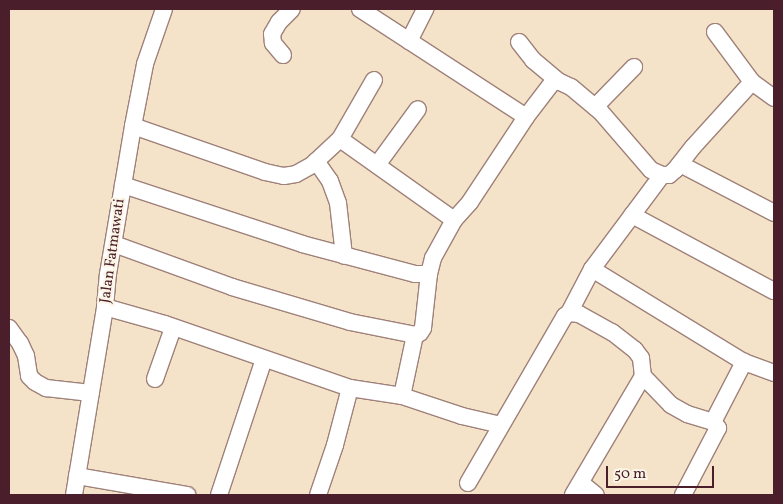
<!DOCTYPE html>
<style>
body{margin:0}
#map{position:relative;width:783px;height:504px;overflow:hidden;background:#f4e3c8;font-family:Vollkorn,serif}
div>[style]{position:absolute}
.roads{filter:drop-shadow(1px 0 #9f817a) drop-shadow(-1px 0 #9f817a) drop-shadow(0 1px #9f817a) drop-shadow(0 -1px #9f817a)}
.minor>*{height:16px;margin:-8px;padding:0 8px;transform-origin:8px;border-radius:8px;background:#fff}
span{translate:-50% -50%;white-space:nowrap;text-align:center;line-height:1.15;-webkit-text-stroke:4px #fcf5e5;paint-order:stroke}
.street-label{font-size:15px;color:#4a1f2b}
.frame{position:absolute;inset:0;border:10px solid #4a1f2b;pointer-events:none}
.scale{position:absolute;left:606px;top:466px;width:108px;height:22px;box-sizing:border-box;border:2px solid #4a1f2b;border-top:0;padding-left:6px;font-size:15px;line-height:18px;white-space:nowrap;color:#4a1f2b;-webkit-text-stroke:4px #fcf5e5;paint-order:stroke}
</style>
<div id="map">
<div class="roads">
<div class="minor">
<i style="left:360px;top:9px;width:198px;rotate:33deg"></i>
<i style="left:715px;top:32px;width:62px;rotate:53.5deg"></i>
<i style="left:752px;top:82px;width:27px;rotate:36deg"></i>
<i style="left:409px;top:41px;width:36px;rotate:-63deg"></i>
<i style="left:519px;top:42px;width:23px;rotate:52deg"></i>
<i style="left:533px;top:60px;width:33px;rotate:40deg"></i>
<i style="left:283px;top:55px;width:16px;rotate:-130deg"></i>
<i style="left:273px;top:43px;width:9px;rotate:-96deg"></i>
<i style="left:272px;top:34px;width:14px;rotate:-60deg"></i>
<i style="left:279px;top:22px;width:18px;rotate:-45deg"></i>
<i style="left:595px;top:107px;width:56px;rotate:-45.7deg"></i>
<i style="left:133px;top:126px;width:140px;rotate:19.2deg"></i>
<i style="left:265px;top:172px;width:19px;rotate:12deg"></i>
<i style="left:284px;top:176px;width:12px;rotate:-9deg"></i>
<i style="left:296px;top:174px;width:18px;rotate:-29deg"></i>
<i style="left:312px;top:165px;width:38px;rotate:-43deg"></i>
<i style="left:340px;top:139px;width:68px;rotate:-60deg"></i>
<i style="left:340px;top:139px;width:140px;rotate:35.4deg"></i>
<i style="left:316px;top:161px;width:24px;rotate:55deg"></i>
<i style="left:330px;top:181px;width:23px;rotate:70deg"></i>
<i style="left:338px;top:203px;width:53px;rotate:83.5deg"></i>
<i style="left:680px;top:164px;width:106px;rotate:27.5deg"></i>
<i style="left:377px;top:165px;width:69px;rotate:-53.8deg"></i>
<i style="left:123px;top:185px;width:188px;rotate:18.2deg"></i>
<i style="left:302px;top:244px;width:117px;rotate:14.9deg"></i>
<i style="left:415px;top:274px;width:14px"></i>
<i style="left:632px;top:215px;width:161px;rotate:28.2deg"></i>
<i style="left:114px;top:244px;width:126px;rotate:20deg"></i>
<i style="left:232px;top:287px;width:123px;rotate:16.5deg"></i>
<i style="left:350px;top:322px;width:66px;rotate:11.3deg"></i>
<i style="left:415px;top:335px;width:5px;rotate:-22deg"></i>
<i style="left:420px;top:333px;width:6px;rotate:-59deg"></i>
<i style="left:423px;top:328px;width:54px;rotate:-83.7deg"></i>
<i style="left:429px;top:274px;width:16px;rotate:-76deg"></i>
<i style="left:433px;top:258px;width:43px;rotate:-61.1deg"></i>
<i style="left:454px;top:220px;width:24px;rotate:-48deg"></i>
<i style="left:470px;top:202px;width:102px;rotate:-56.6deg"></i>
<i style="left:526px;top:117px;width:43px;rotate:-52.6deg"></i>
<i style="left:552px;top:83px;width:6px;rotate:-18deg"></i>
<i style="left:558px;top:81px;width:14px;rotate:25deg"></i>
<i style="left:571px;top:87px;width:38px;rotate:40deg"></i>
<i style="left:600px;top:111px;width:78px;rotate:49.2deg"></i>
<i style="left:651px;top:170px;width:12px;rotate:24deg"></i>
<i style="left:662px;top:175px;width:7px"></i>
<i style="left:669px;top:175px;width:8px;rotate:-40deg"></i>
<i style="left:675px;top:170px;width:29px;rotate:-52deg"></i>
<i style="left:693px;top:147px;width:88px;rotate:-47.8deg"></i>
<i style="left:592px;top:269px;width:178px;rotate:31.5deg"></i>
<i style="left:744px;top:362px;width:32px;rotate:20deg"></i>
<i style="left:105px;top:307px;width:62px;rotate:15.8deg"></i>
<i style="left:165px;top:324px;width:196px;rotate:19.1deg"></i>
<i style="left:350px;top:388px;width:53px;rotate:8.7deg"></i>
<i style="left:402px;top:396px;width:63px;rotate:18.4deg"></i>
<i style="left:462px;top:416px;width:40px;rotate:13deg"></i>
<i style="left:569px;top:313px;width:50px;rotate:-62.4deg"></i>
<i style="left:592px;top:269px;width:117px;rotate:-53.3deg"></i>
<i style="left:9px;top:328px;width:19px;rotate:54deg"></i>
<i style="left:20px;top:343px;width:14px;rotate:65deg"></i>
<i style="left:26px;top:356px;width:20px;rotate:81deg"></i>
<i style="left:29px;top:376px;width:8px;rotate:45deg"></i>
<i style="left:35px;top:382px;width:13px;rotate:29deg"></i>
<i style="left:46px;top:388px;width:45px;rotate:6.3deg"></i>
<i style="left:643px;top:376px;width:40px;rotate:46deg"></i>
<i style="left:671px;top:405px;width:18px;rotate:29deg"></i>
<i style="left:687px;top:414px;width:27px;rotate:17deg"></i>
<i style="left:713px;top:422px;width:8px;rotate:50deg"></i>
<i style="left:718px;top:428px;width:76px;rotate:117.6deg"></i>
<i style="left:155px;top:379px;width:54px;rotate:-70.6deg"></i>
<i style="left:402px;top:396px;width:62px;rotate:-78deg"></i>
<i style="left:713px;top:422px;width:68px;rotate:-62.7deg"></i>
<i style="left:77px;top:476px;width:112px;rotate:9.8deg"></i>
<i style="left:468px;top:483px;width:193px;rotate:-59.9deg"></i>
<i style="left:565px;top:316px;width:5px;rotate:-37deg"></i>
<i style="left:569px;top:313px;width:10px;rotate:6deg"></i>
<i style="left:579px;top:314px;width:38px;rotate:29deg"></i>
<i style="left:612px;top:332px;width:29px;rotate:38deg"></i>
<i style="left:635px;top:350px;width:10px;rotate:53deg"></i>
<i style="left:641px;top:358px;width:18px;rotate:84deg"></i>
<i style="left:643px;top:376px;width:138px;rotate:120.5deg"></i>
<i style="left:581px;top:483px;width:19px;rotate:39deg"></i>
<i style="left:74px;top:495px;width:191px;rotate:-80.6deg"></i>
<i style="left:105px;top:307px;width:33px;rotate:-85deg"></i>
<i style="left:108px;top:274px;width:150px;rotate:-80.4deg"></i>
<i style="left:133px;top:126px;width:63px;rotate:-79deg"></i>
<i style="left:145px;top:64px;width:58px;rotate:-70.9deg"></i>
<i style="left:219px;top:495px;width:143px;rotate:-71.7deg"></i>
<i style="left:318px;top:495px;width:53px;rotate:-71.2deg"></i>
<i style="left:335px;top:445px;width:59px;rotate:-75.3deg"></i>
</div>
</div>
<div class="street-label">
<span style="left:113px;top:251px;rotate:-82deg">Jalan Fatmawati</span>
</div>
<div class="frame"></div>
<div class="scale">50 m</div>
</div>
